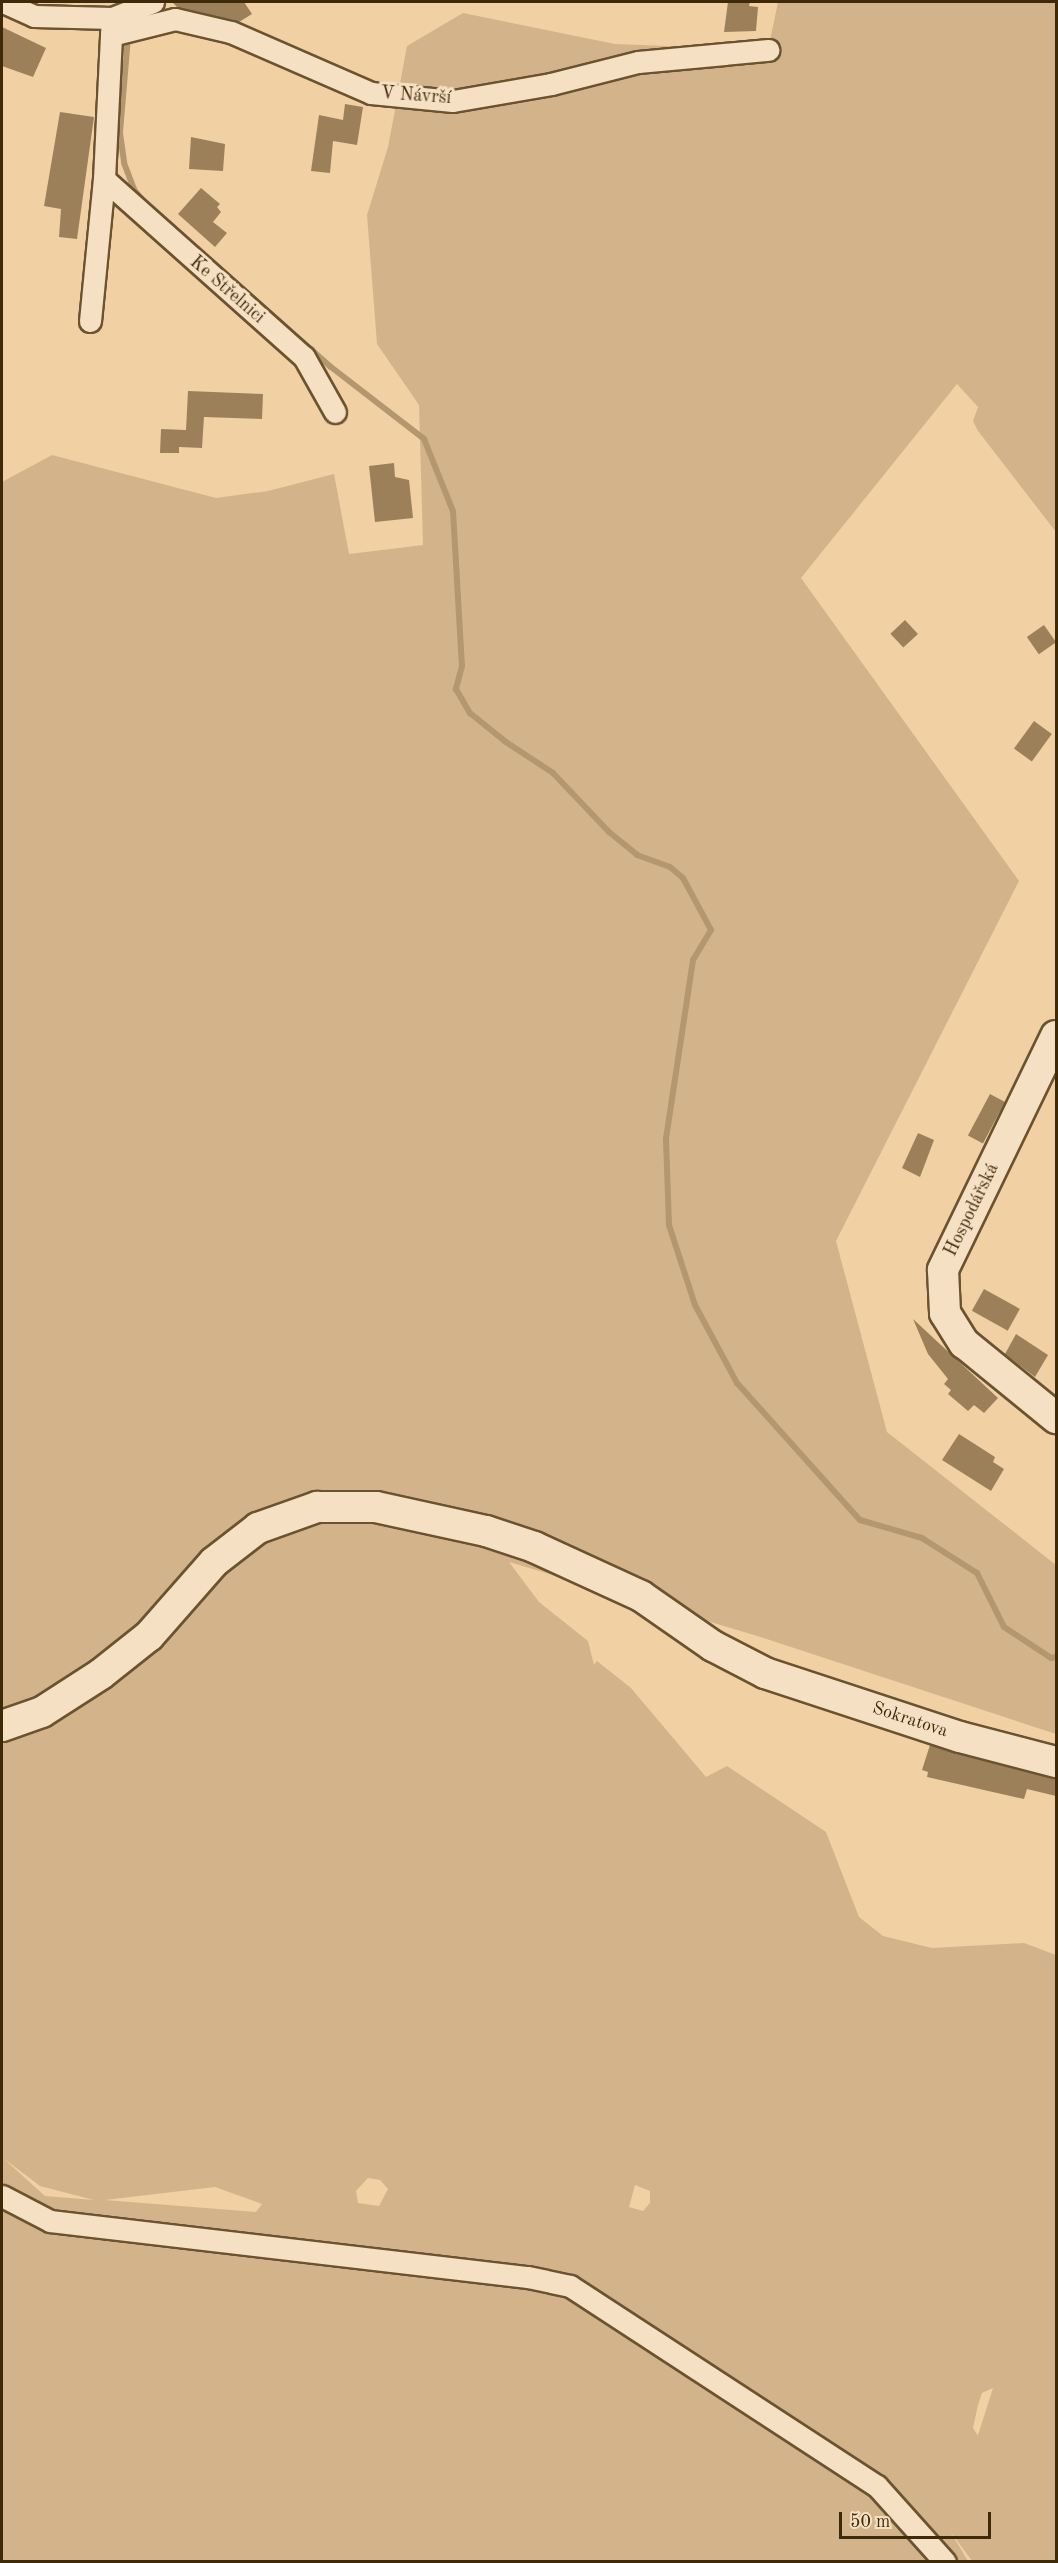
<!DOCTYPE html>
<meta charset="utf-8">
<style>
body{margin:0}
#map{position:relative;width:1058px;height:2563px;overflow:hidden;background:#f1d0a4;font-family:"Old Standard TT",serif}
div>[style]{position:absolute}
.green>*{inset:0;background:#d3b48a}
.stream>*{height:6px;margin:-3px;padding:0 3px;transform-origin:3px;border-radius:3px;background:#b4976f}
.building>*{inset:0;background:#9b805a;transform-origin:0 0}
.roads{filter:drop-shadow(2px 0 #6b5330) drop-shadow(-2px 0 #6b5330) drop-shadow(0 2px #6b5330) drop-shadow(0 -2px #6b5330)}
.street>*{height:21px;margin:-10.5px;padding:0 10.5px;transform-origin:10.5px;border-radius:10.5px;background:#f6e0c4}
.secondary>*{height:30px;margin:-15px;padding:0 15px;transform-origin:15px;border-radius:15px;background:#f6e0c4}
span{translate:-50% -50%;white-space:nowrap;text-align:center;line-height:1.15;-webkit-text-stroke:6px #f6e0c4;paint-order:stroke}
.street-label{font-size:18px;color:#3e2909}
.frame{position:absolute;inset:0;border:3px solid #3e2909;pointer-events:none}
.scale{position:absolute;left:839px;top:2512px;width:152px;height:27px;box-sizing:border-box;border:3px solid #3e2909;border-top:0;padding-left:8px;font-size:18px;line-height:21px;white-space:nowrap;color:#3e2909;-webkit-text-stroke:4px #f6e0c4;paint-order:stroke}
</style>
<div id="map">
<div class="green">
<i style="clip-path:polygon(evenodd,778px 2px,1056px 2px,1056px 532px,978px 431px,973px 421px,978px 407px,957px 384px,801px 578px,1019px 881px,836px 1241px,887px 1432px,1056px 1565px,1056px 1734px,754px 1635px,509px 1562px,539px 1602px,588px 1641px,594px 1665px,597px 1661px,631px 1688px,706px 1777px,727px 1766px,826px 1832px,859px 1917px,883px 1936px,932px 1948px,1024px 1943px,1056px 1955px,1056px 2561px,972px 2561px,950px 2531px,968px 2561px,2px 2562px,2px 482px,52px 455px,216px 498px,268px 491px,334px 474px,349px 554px,423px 545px,419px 405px,377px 344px,367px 215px,388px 147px,407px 46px,463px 13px,615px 44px,768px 50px,778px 2px,3px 2158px,40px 2186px,94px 2200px,45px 2196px,3px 2158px,778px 2px,368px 2178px,380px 2180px,388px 2189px,379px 2206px,358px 2203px,356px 2191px,368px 2178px,778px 2px,635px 2185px,650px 2191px,650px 2203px,643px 2211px,629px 2207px,635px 2185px,778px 2px,215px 2187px,262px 2204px,256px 2212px,105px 2200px,215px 2187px,778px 2px,993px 2388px,978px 2435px,978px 2436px,973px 2428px,978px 2405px,982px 2393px,993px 2388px)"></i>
</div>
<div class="stream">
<i style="left:128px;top:37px;width:96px;rotate:94.8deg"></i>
<i style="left:120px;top:133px;width:30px;rotate:82deg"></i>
<i style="left:124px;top:163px;width:30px;rotate:69deg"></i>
<i style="left:135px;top:191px;width:16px;rotate:50deg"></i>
<i style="left:211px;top:261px;width:160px;rotate:41.5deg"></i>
<i style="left:331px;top:367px;width:118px;rotate:37.7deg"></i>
<i style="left:424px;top:439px;width:78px;rotate:68.1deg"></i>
<i style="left:453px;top:511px;width:155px;rotate:86.7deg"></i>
<i style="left:462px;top:666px;width:24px;rotate:105deg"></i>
<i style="left:456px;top:689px;width:28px;rotate:60deg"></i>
<i style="left:470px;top:713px;width:46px;rotate:38.9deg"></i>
<i style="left:506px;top:742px;width:56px;rotate:33.4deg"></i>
<i style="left:553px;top:773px;width:81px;rotate:46.5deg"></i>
<i style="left:609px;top:832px;width:36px;rotate:39deg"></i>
<i style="left:637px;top:855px;width:35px;rotate:20deg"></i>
<i style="left:670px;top:867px;width:17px;rotate:40deg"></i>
<i style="left:683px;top:878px;width:59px;rotate:61.7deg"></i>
<i style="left:711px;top:930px;width:35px;rotate:121deg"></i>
<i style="left:693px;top:960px;width:181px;rotate:98.6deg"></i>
<i style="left:666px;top:1139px;width:86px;rotate:88deg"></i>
<i style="left:669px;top:1225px;width:84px;rotate:72deg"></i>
<i style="left:695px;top:1305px;width:89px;rotate:61.7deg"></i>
<i style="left:737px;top:1383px;width:184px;rotate:48.1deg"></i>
<i style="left:860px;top:1520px;width:65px;rotate:16.2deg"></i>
<i style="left:922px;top:1538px;width:65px;rotate:32.5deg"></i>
<i style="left:977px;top:1573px;width:60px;rotate:63.4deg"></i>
<i style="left:1004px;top:1627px;width:56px;rotate:33.4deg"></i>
<i style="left:1051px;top:1658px;width:5px;rotate:-11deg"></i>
</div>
<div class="building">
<i style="clip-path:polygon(172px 2px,244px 2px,252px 14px,239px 22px,177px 7px)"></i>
<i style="clip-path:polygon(728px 2px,750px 2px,749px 6px,758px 7px,756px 31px,724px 32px)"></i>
<i style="clip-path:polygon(2px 27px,46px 48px,33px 77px,2px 66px)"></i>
<i style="clip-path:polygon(345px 104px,363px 107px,357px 145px,333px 141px,330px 173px,311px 171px,319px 115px,343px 120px)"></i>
<i style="clip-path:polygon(60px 112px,94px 117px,77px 239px,59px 237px,61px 209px,44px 206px)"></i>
<i style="clip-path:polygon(191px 137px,225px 144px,223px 171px,189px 169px)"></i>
<i style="clip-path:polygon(201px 188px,220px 204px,217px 207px,221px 212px,213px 222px,227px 233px,215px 247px,178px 214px)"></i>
<i style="clip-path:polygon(188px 391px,263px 394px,262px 419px,204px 417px,202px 448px,179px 447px,179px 453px,160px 453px,161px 429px,186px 430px)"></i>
<i style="clip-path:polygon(394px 463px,395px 477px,409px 480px,413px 518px,375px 522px,369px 466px)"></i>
<i style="left:905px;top:620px;width:19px;height:20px;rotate:47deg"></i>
<i style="left:1044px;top:625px;width:21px;height:21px;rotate:55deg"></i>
<i style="left:1034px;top:721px;width:22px;height:34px;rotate:36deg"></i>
<i style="left:990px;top:1094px;width:17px;height:47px;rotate:28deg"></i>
<i style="clip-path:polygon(918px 1133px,934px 1140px,920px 1177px,902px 1168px)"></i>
<i style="left:984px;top:1289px;width:41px;height:25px;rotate:29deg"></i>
<i style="clip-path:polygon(913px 1319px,998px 1398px,984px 1413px,974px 1405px,968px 1411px,948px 1394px,951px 1390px,944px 1384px,948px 1379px,928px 1354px)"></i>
<i style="clip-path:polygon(1016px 1334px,1048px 1355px,1035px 1377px,1005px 1354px)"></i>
<i style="clip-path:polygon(959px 1434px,995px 1457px,993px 1462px,1004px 1469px,991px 1491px,942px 1460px)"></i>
<i style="clip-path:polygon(930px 1745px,1056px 1779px,1056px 1796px,1027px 1789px,1024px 1799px,927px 1777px,928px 1772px,922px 1770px)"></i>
</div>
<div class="roads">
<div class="street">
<i style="left:3px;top:2px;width:34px;rotate:24deg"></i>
<i style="left:34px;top:16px;width:78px;rotate:1.5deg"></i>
<i style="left:112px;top:18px;width:44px;rotate:-21.3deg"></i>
<i style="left:111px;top:35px;width:66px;rotate:-14deg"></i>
<i style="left:175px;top:19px;width:57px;rotate:13.1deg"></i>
<i style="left:231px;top:32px;width:153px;rotate:23.5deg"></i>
<i style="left:371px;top:93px;width:82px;rotate:5.6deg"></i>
<i style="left:453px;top:101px;width:99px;rotate:-9.8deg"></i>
<i style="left:551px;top:84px;width:90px;rotate:-14.2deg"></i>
<i style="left:638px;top:62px;width:131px;rotate:-5.3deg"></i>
<i style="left:104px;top:179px;width:268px;rotate:41.7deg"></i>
<i style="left:304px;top:357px;width:63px;rotate:60.6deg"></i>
<i style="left:90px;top:321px;width:143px;rotate:-84.4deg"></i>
<i style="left:104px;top:179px;width:161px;rotate:-87.2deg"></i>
<i style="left:2px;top:2196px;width:54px;rotate:27.5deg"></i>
<i style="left:50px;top:2221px;width:481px;rotate:6.7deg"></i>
<i style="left:528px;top:2277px;width:43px;rotate:12.1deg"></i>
<i style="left:570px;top:2286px;width:366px;rotate:33.1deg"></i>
<i style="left:877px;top:2486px;width:102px;rotate:48.2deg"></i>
</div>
<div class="secondary">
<i style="left:1056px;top:1036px;width:260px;rotate:115.8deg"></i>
<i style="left:943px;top:1270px;width:43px;rotate:87.3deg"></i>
<i style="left:945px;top:1313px;width:36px;rotate:58deg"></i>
<i style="left:964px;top:1343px;width:119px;rotate:39.2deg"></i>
<i style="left:2px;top:1726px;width:42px;rotate:-19.3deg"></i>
<i style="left:42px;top:1712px;width:70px;rotate:-32.8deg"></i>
<i style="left:101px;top:1674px;width:61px;rotate:-38.4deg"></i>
<i style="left:149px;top:1636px;width:98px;rotate:-48.7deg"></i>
<i style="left:214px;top:1562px;width:56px;rotate:-37.7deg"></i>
<i style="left:258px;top:1528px;width:63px;rotate:-19.6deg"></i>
<i style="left:317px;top:1507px;width:59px"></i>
<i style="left:376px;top:1507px;width:113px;rotate:12.3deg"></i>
<i style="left:486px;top:1531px;width:51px;rotate:18.4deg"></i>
<i style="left:534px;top:1547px;width:118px;rotate:24.6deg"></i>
<i style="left:641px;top:1596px;width:88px;rotate:34.8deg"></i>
<i style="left:713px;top:1646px;width:59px;rotate:27.4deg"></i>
<i style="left:765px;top:1673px;width:205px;rotate:18.2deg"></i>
<i style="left:960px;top:1737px;width:99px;rotate:14.6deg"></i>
</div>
</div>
<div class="street-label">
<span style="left:416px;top:96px;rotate:4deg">V Návrší</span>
<span style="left:227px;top:290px;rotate:41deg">Ke Střelnici</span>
<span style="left:972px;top:1210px;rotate:-64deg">Hospodářská</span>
<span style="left:910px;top:1720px;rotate:18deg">Sokratova</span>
</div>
<div class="frame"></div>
<div class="scale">50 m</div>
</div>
